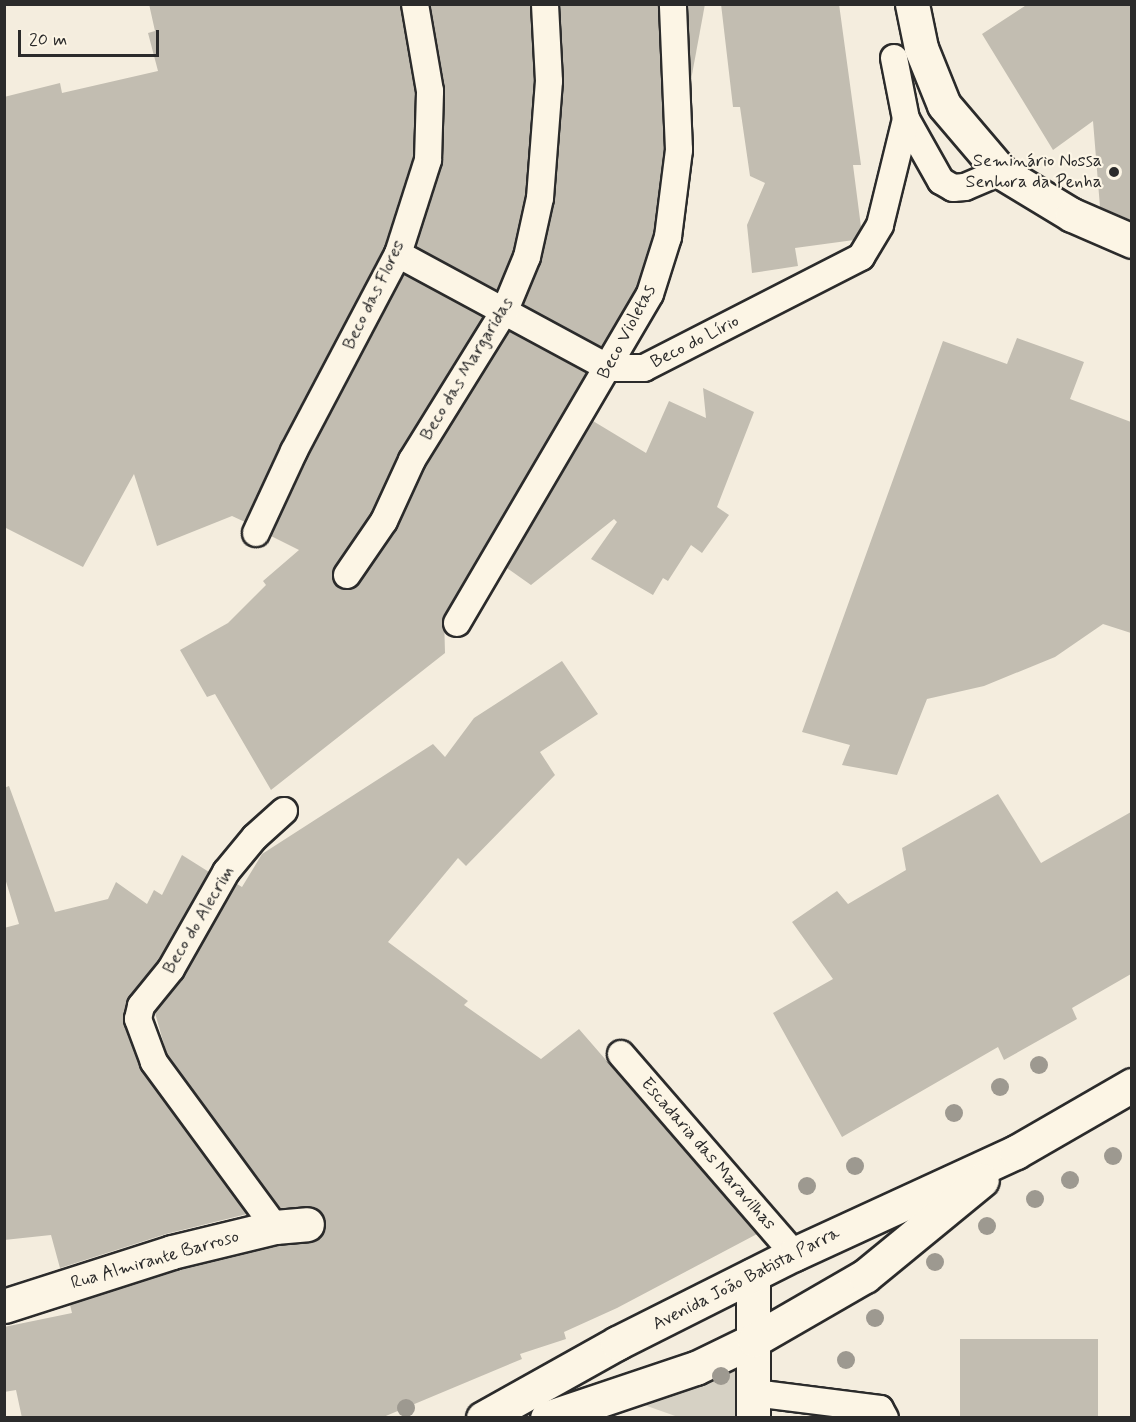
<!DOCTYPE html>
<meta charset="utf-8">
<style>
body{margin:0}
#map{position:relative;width:1136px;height:1422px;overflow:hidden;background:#f4edde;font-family:Mynerve,sans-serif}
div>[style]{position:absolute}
.green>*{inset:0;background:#d6d1c4}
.building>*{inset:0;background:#c2bdb1;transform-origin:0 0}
.roads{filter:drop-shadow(2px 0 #2b2b2b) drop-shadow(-2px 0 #2b2b2b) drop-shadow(0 2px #2b2b2b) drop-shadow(0 -2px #2b2b2b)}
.service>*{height:26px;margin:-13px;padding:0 13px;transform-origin:13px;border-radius:13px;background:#fcf5e5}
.minor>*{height:33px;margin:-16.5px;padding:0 16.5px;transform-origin:16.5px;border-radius:16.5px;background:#fcf5e5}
.secondary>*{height:33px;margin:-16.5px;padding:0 16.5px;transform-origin:16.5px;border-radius:16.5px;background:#fcf5e5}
.trees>*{width:18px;height:18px;margin:-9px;border-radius:50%;background:#9d9990}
.dots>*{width:16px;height:16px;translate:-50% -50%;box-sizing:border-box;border:3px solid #fcf5e5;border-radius:50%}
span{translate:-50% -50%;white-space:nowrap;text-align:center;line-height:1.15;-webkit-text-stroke:4.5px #fcf5e5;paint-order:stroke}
.poi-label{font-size:18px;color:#2b2b2b}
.right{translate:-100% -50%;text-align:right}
.street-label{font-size:18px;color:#2b2b2b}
.frame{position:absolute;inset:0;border:6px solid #2b2b2b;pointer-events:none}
.scale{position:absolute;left:18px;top:30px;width:141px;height:27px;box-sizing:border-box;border:3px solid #2b2b2b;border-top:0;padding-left:8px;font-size:18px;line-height:21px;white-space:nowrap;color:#2b2b2b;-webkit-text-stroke:4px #fcf5e5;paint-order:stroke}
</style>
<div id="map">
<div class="green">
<i style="clip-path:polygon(740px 1353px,745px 1417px,678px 1417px,633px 1401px)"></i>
</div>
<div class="building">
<i style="clip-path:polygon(149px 4px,400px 4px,415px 92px,413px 157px,384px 248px,281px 444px,245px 522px,232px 516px,157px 546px,134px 474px,83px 567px,4px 527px,4px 97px,60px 83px,62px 93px,158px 71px,148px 33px,155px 31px)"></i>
<i style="clip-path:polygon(430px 4px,530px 4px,534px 81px,525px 196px,513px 252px,497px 290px,416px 247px,443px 160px,445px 89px)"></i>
<i style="clip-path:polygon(560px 4px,658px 4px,664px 149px,653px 234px,636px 288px,602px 347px,523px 305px,542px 260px,555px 199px,564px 82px)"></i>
<i style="clip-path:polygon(688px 4px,705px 4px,691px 80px)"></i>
<i style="clip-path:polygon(721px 4px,839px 4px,861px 165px,853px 165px,861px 227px,854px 240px,795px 248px,798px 266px,752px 273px,747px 225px,765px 183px,750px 176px,740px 107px,733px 107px)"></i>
<i style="clip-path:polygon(1028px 4px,1131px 4px,1131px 220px,1100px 207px,1093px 121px,1053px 150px,982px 34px)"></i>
<i style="clip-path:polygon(404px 274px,483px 317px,399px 452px,371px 514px,335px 567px,333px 581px,339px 588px,346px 590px,359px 584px,396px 529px,425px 467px,509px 331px,586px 373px,444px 615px,445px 653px,271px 790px,215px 694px,207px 697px,180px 650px,228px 623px,266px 585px,263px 581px,299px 550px,271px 536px,307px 458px)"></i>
<i style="clip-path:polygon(1017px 338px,1084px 362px,1070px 399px,1131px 422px,1131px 633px,1103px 624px,1055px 657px,984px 686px,927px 699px,897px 775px,842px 765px,850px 745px,802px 732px,943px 341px,1007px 364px)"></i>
<i style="clip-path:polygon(703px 388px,754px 412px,717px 507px,729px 515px,702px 553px,691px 545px,668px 581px,663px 578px,653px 595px,591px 559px,617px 522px,614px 519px,531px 585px,507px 568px,593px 421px,646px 453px,669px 401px,706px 418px)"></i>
<i style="clip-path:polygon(562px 661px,598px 714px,540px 752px,555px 775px,466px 866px,458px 858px,388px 942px,468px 1001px,464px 1005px,541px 1059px,579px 1029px,757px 1234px,617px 1308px,564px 1332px,566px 1339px,520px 1354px,522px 1359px,381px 1418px,22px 1418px,16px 1390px,4px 1392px,4px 1327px,72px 1313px,70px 1305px,177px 1270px,278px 1246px,309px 1243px,324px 1232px,326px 1222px,315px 1207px,279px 1208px,167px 1055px,155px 1013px,184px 976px,237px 884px,242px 887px,262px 854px,433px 744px,445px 757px,474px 718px)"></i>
<i style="clip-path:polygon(9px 786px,55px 912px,108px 899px,116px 882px,147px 904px,154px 890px,162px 895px,182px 855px,209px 872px,159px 961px,129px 997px,124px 1024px,142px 1071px,247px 1214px,166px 1234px,60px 1268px,51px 1235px,4px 1240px,4px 928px,19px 924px,4px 875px,4px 788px)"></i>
<i style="clip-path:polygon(998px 794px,1041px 863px,1131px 812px,1131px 974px,1072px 1008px,1077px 1019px,1004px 1060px,998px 1047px,842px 1137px,773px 1013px,833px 979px,792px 922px,837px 891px,848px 904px,906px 870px,902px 848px)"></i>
<i style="left:960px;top:1339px;width:138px;height:79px"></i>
</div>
<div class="roads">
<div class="service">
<i style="left:894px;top:58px;width:62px;rotate:78.9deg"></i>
<i style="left:906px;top:119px;width:71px;rotate:60.6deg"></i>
<i style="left:941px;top:181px;width:14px;rotate:30deg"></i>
<i style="left:953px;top:188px;width:12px;rotate:-5deg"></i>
<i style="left:965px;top:187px;width:39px;rotate:-23deg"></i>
<i style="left:398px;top:254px;width:240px;rotate:28.4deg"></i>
<i style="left:609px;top:368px;width:35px"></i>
<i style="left:644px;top:368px;width:244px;rotate:-27.1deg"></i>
<i style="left:861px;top:257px;width:37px;rotate:-59deg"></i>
<i style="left:880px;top:225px;width:109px;rotate:-76.2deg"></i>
<i style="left:256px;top:533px;width:90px;rotate:-65.1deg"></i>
<i style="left:294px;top:451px;width:223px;rotate:-62.2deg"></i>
<i style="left:398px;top:254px;width:99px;rotate:-72.3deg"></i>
<i style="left:428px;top:160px;width:69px;rotate:-88.3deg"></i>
<i style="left:430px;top:91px;width:88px;rotate:-99.8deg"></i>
<i style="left:347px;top:575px;width:65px;rotate:-55.6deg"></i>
<i style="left:384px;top:521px;width:67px;rotate:-65.3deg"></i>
<i style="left:412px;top:460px;width:176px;rotate:-58.2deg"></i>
<i style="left:505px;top:310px;width:57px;rotate:-67.5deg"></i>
<i style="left:527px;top:257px;width:60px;rotate:-77.6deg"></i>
<i style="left:540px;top:198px;width:117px;rotate:-85.6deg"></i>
<i style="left:549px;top:81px;width:77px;rotate:-93deg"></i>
<i style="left:457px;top:623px;width:381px;rotate:-59.6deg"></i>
<i style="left:650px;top:294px;width:60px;rotate:-72.5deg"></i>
<i style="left:668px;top:237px;width:88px;rotate:-82.8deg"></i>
<i style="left:679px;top:150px;width:146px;rotate:-92.4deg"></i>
<i style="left:621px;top:1054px;width:264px;rotate:49.1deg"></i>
<i style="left:275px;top:1227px;width:205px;rotate:-126.3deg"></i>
<i style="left:154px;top:1062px;width:46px;rotate:-110.4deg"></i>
<i style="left:138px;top:1019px;width:13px;rotate:-77deg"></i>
<i style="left:141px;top:1006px;width:48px;rotate:-51deg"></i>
<i style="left:171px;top:969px;width:112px;rotate:-60.4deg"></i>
<i style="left:226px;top:872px;width:45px;rotate:-50.4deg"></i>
<i style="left:255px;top:837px;width:39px;rotate:-42deg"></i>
<i style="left:754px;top:1393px;width:127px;rotate:7.2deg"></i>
<i style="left:880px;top:1409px;width:10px;rotate:61deg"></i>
</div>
<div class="minor">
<i style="left:912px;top:4px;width:45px;rotate:78.4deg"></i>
<i style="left:921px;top:48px;width:61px;rotate:68deg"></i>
<i style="left:944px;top:105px;width:88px;rotate:49.6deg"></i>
<i style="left:1001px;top:172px;width:83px;rotate:31.2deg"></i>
<i style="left:1072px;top:215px;width:65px;rotate:23.4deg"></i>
<i style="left:753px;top:1275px;width:143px;rotate:90deg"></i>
<i style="left:4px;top:1306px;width:176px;rotate:-17.8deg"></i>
<i style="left:172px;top:1252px;width:106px;rotate:-13.6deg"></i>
<i style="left:275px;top:1227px;width:32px;rotate:-5deg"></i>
</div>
<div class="secondary">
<i style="left:483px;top:1418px;width:154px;rotate:-29.2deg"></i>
<i style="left:617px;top:1343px;width:198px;rotate:-26.7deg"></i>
<i style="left:794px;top:1254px;width:244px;rotate:-24.7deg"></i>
<i style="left:1016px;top:1152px;width:134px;rotate:-30deg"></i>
<i style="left:547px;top:1418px;width:157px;rotate:-18.6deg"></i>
<i style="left:696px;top:1368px;width:64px;rotate:-25.8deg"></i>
<i style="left:754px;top:1340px;width:128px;rotate:-30deg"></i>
<i style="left:865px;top:1276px;width:151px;rotate:-39.4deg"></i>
</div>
</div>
<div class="trees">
<i style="left:1039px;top:1065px"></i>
<i style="left:1000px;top:1087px"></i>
<i style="left:954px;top:1113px"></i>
<i style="left:1113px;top:1156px"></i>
<i style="left:855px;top:1166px"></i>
<i style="left:1070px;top:1180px"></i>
<i style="left:807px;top:1186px"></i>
<i style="left:1035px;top:1199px"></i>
<i style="left:987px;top:1226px"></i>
<i style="left:935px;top:1262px"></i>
<i style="left:875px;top:1318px"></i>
<i style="left:846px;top:1360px"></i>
<i style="left:721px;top:1376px"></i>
<i style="left:406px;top:1408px"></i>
</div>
<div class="dots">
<i style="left:1114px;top:172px;background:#2b2b2b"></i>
</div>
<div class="poi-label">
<span class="right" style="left:1102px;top:172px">Seminário Nossa<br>Senhora da Penha</span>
</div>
<div class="street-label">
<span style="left:374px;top:295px;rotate:-64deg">Beco das Flores</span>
<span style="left:627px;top:332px;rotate:-62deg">Beco Violetas</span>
<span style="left:695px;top:342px;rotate:-27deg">Beco do Lírio</span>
<span style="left:467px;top:369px;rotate:-59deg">Beco das Margaridas</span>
<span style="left:199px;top:920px;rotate:-59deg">Beco do Alecrim</span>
<span style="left:708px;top:1154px;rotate:49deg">Escadaria das Maravilhas</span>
<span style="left:155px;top:1260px;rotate:-16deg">Rua Almirante Barroso</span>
<span style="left:746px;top:1279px;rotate:-27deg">Avenida João Batista Parra</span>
</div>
<div class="frame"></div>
<div class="scale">20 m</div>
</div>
